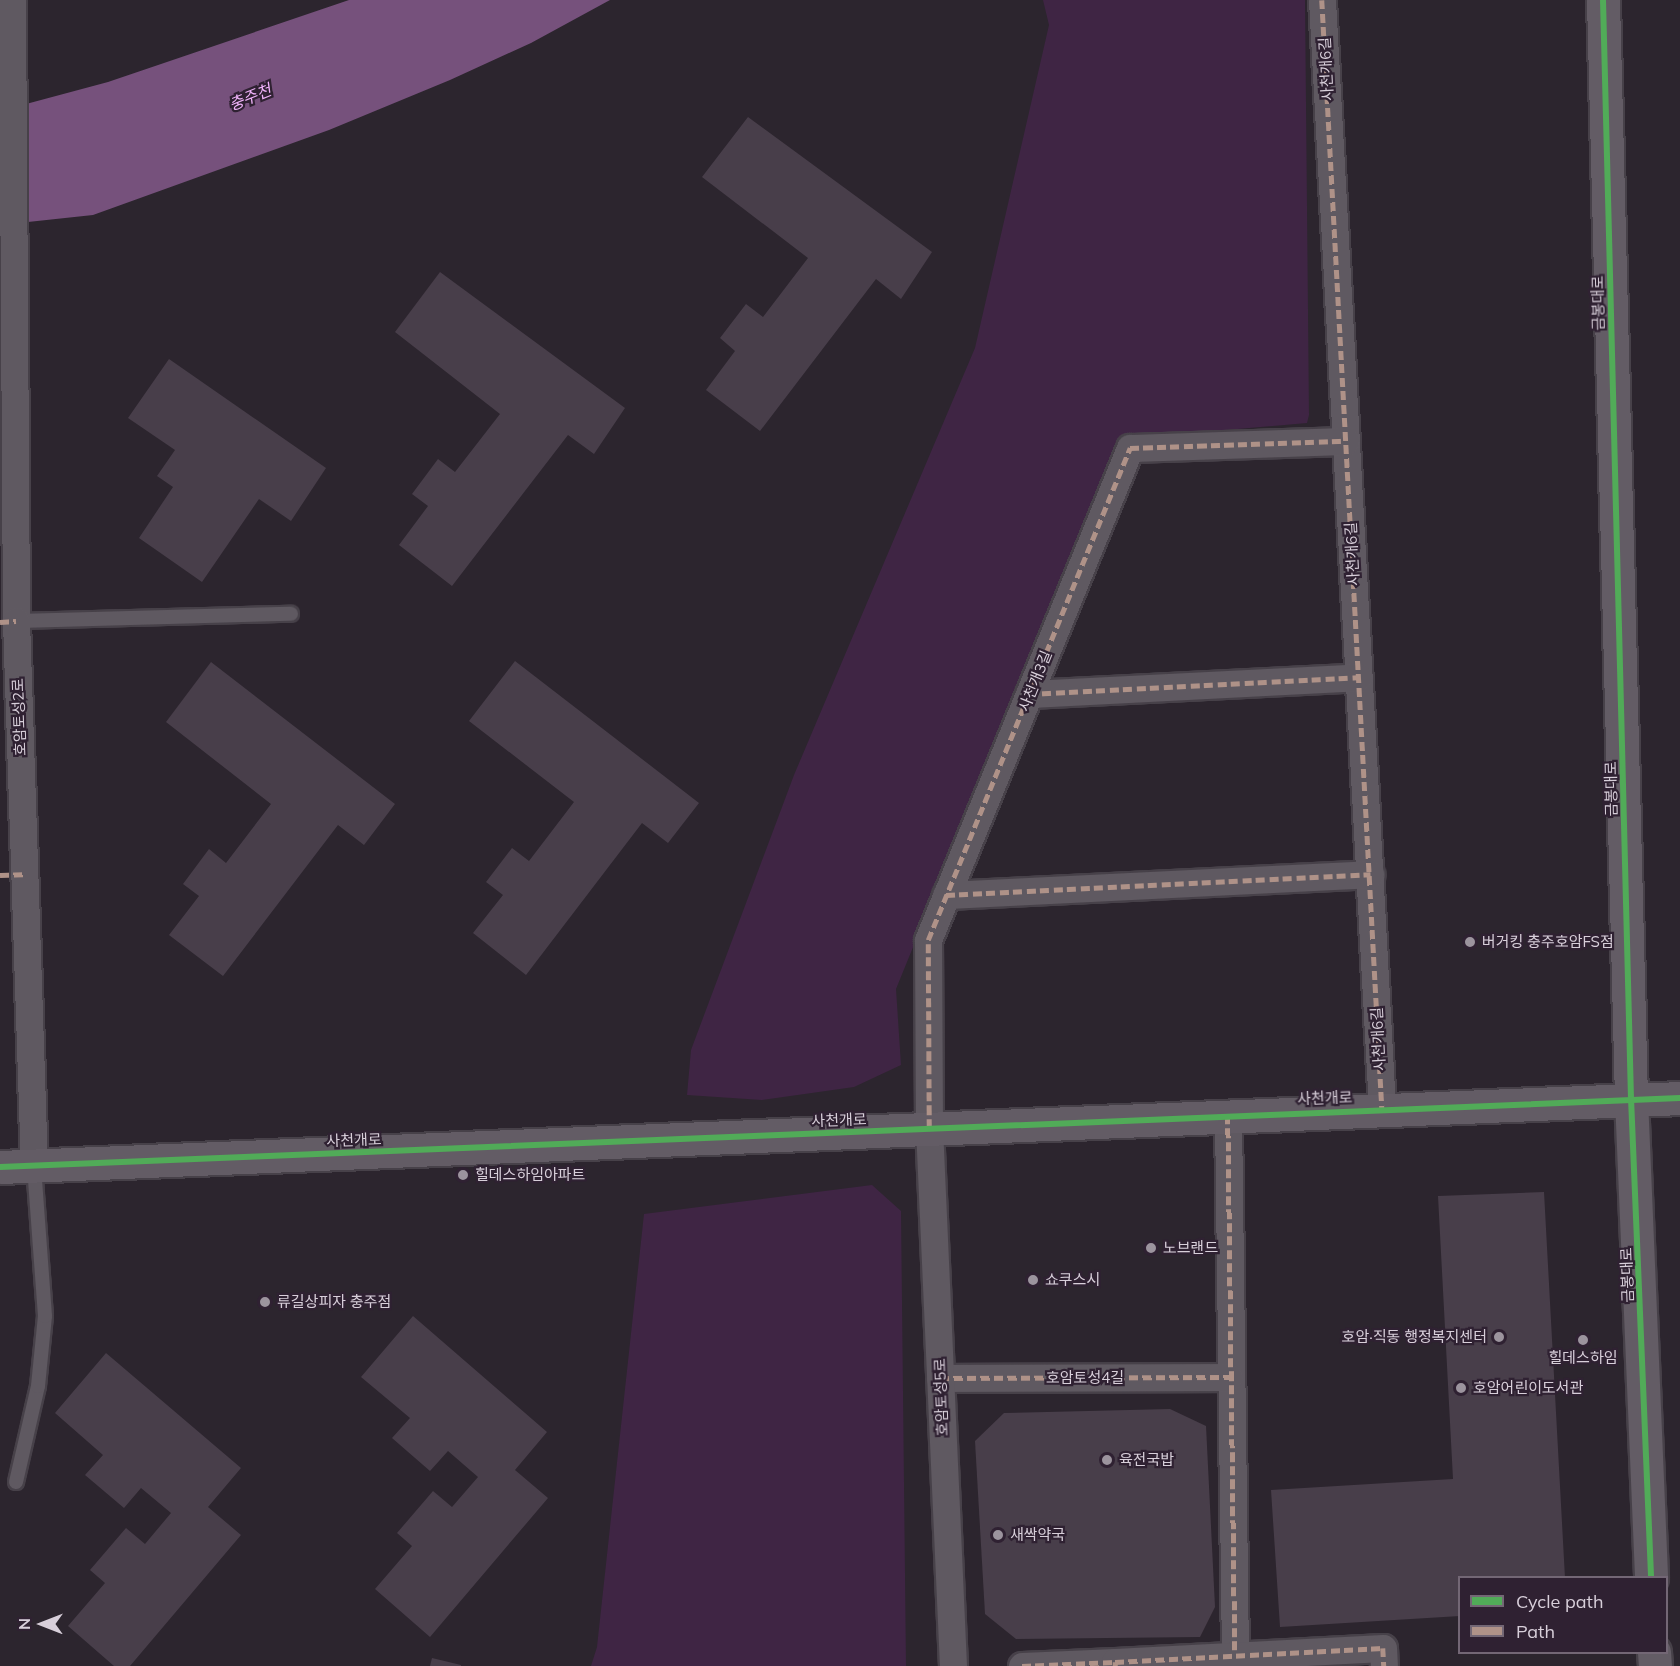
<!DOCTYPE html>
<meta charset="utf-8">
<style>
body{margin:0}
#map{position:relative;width:1680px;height:1666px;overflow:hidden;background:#2c252e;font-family:Mulish,"Noto Sans KR",sans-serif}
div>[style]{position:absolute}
.green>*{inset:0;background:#3f2544}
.water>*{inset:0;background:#76517c}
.building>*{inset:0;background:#483e4a}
.roads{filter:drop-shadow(2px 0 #474149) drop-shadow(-2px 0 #474149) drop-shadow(0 2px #474149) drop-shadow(0 -2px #474149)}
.lane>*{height:14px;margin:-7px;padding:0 7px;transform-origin:7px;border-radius:7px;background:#5f5961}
.street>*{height:27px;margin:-13.5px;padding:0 13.5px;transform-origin:13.5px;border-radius:13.5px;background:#5f5961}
.secondary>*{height:33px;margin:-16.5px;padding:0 16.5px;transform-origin:16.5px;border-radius:16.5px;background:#635c65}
.quiet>*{height:4.5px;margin-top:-2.25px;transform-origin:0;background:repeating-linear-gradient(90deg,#af9288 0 9px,transparent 0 13.5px)}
.cycleway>*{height:6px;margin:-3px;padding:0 3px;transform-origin:3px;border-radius:3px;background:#51ab58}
.dots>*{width:16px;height:16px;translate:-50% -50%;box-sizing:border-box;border:3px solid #2f2132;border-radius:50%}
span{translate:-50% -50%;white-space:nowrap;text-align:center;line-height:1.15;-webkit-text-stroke:4.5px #2f2132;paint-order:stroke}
.street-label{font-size:15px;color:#d8cfda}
.poi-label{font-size:15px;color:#d8cfda}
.left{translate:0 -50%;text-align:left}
.right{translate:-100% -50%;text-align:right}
.water-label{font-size:16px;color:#f0b3fa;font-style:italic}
.legend{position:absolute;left:1458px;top:1576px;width:210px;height:78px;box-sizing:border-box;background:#2f2132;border:2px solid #736775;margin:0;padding:8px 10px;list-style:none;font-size:18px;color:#d8cfda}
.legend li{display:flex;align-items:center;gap:12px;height:30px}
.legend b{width:30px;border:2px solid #736775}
.north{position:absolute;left:12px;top:1594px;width:60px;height:60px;-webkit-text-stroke:4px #2f2132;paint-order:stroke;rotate:270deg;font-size:16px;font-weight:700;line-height:24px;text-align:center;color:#d8cfda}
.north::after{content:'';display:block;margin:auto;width:21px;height:27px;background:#d8cfda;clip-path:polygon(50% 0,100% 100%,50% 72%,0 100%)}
</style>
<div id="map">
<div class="green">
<i style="clip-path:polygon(1043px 0,1305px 0,1309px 415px,1307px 423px,1124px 439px,1109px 466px,896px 989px,901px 1065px,854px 1087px,762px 1100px,687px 1095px,691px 1050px,794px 775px,975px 348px,1049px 25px)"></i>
<i style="clip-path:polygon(872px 1185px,901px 1211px,906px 1666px,591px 1666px,597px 1647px,644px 1214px)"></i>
</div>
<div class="water">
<i style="clip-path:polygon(349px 0,610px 0,531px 43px,450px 80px,329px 130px,93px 215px,0 225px,0 111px,108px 82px)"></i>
</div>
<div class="building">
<i style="clip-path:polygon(748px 117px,932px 252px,901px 299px,876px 279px,760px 431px,706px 390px,735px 351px,720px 338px,746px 304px,763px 317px,808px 258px,702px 177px)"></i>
<i style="clip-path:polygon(440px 272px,625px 408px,594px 454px,568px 435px,452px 586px,399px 545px,428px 506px,412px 494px,438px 459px,455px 472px,500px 414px,395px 332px)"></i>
<i style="clip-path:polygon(169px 359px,326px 468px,291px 521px,259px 499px,202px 582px,139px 538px,173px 487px,157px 476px,175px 450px,128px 418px)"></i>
<i style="clip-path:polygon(515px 661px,699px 803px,668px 843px,642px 823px,526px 975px,473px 933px,503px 895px,486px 882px,512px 848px,529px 861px,574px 802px,469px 721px)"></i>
<i style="clip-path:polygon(211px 662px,395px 804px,364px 845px,338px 825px,223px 976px,169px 935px,199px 896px,183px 884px,209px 849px,226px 863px,271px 804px,166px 722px)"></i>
<i style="clip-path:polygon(1544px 1192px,1565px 1578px,1460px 1578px,1460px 1616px,1280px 1627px,1271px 1490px,1453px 1479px,1438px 1196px)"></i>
<i style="clip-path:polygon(413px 1316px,547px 1432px,515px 1470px,548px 1498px,430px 1637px,375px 1589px,412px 1546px,397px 1533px,433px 1491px,452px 1507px,478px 1477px,448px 1451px,430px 1471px,392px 1438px,410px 1418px,361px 1377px)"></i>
<i style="clip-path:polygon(106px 1353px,241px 1468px,208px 1507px,241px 1535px,130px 1666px,114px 1666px,68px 1626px,105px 1583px,90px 1570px,126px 1528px,145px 1544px,171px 1513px,141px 1488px,124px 1508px,85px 1475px,103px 1455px,55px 1413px)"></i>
<i style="clip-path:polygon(1170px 1409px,1206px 1426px,1215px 1607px,1200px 1637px,1016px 1639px,985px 1614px,975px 1441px,1004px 1413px)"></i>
<i style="clip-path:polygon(432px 1658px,461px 1665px,461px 1666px,430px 1666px)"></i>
</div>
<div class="roads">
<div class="lane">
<i style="left:16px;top:621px;width:275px;rotate:-1.5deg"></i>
<i style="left:16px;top:1482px;width:98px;rotate:-77.1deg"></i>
<i style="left:38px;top:1386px;width:70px;rotate:-84.3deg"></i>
<i style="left:45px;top:1316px;width:150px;rotate:-94.2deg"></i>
</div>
<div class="street">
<i style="left:12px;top:0;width:621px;rotate:89.63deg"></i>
<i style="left:16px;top:621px;width:545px;rotate:88.11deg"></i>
<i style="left:1322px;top:0;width:1110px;rotate:86.9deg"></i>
<i style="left:1029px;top:694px;width:330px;rotate:-2.9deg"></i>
<i style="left:946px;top:895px;width:425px;rotate:-2.8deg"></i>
<i style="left:1228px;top:1115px;width:540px;rotate:89.26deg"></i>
<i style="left:940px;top:1378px;width:289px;rotate:-0.2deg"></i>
<i style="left:953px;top:1666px;width:539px;rotate:-92.55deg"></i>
<i style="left:929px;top:1128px;width:188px;rotate:-90.3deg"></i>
<i style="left:928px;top:940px;width:532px;rotate:-67.68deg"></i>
<i style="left:1130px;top:448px;width:216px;rotate:-1.9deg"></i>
<i style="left:1022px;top:1666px;width:93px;rotate:-2.5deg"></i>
<i style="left:1115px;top:1666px;width:4px;rotate:-90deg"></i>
<i style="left:1115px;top:1662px;width:268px;rotate:-3deg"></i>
<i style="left:1383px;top:1648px;width:18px;rotate:87deg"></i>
</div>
<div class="secondary">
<i style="left:1603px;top:0;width:1098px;rotate:88.54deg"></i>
<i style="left:1631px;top:1098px;width:480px;rotate:87.6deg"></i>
<i style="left:0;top:1167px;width:1681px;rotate:-2.35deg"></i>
<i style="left:1654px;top:1652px;width:14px;rotate:86deg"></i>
</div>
</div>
<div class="quiet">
<i style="left:1322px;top:0;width:1110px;rotate:86.9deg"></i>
<i style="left:0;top:622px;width:16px;rotate:-4deg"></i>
<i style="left:1029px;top:694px;width:330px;rotate:-2.9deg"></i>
<i style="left:0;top:875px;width:23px;rotate:-2deg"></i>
<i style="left:946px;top:895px;width:425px;rotate:-2.8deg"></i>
<i style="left:1228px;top:1115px;width:540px;rotate:89.26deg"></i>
<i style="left:929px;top:1128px;width:188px;rotate:-90.3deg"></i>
<i style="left:928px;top:940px;width:532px;rotate:-67.68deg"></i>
<i style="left:1130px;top:448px;width:216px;rotate:-1.9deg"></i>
<i style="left:940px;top:1378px;width:289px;rotate:-0.2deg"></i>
<i style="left:1022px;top:1666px;width:93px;rotate:-2.5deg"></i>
<i style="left:1115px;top:1666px;width:4px;rotate:-90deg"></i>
<i style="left:1115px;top:1662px;width:268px;rotate:-3deg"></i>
<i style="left:1383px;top:1648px;width:18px;rotate:87deg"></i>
</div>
<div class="cycleway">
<i style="left:1603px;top:0;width:1098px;rotate:88.54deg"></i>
<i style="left:1631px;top:1098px;width:480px;rotate:87.6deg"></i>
<i style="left:0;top:1167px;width:1681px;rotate:-2.35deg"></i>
</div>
<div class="dots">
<i style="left:1470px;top:942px;background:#9c949e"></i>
<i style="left:463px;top:1175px;background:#9c949e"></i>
<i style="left:1151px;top:1248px;background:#9c949e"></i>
<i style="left:1033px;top:1280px;background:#9c949e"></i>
<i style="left:265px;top:1302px;background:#9c949e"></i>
<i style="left:1499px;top:1337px;background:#9c949e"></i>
<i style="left:1583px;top:1340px;background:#9c949e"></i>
<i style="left:1461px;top:1388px;background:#9c949e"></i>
<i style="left:1107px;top:1460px;background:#9c949e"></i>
<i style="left:998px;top:1535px;background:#9c949e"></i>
</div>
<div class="street-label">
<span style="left:1326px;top:69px;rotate:-93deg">사천개6길</span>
<span style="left:1598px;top:303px;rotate:-91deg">금봉대로</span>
<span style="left:1352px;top:554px;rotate:-93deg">사천개6길</span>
<span style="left:1035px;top:681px;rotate:-68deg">사천개3길</span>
<span style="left:19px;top:717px;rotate:-92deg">호암토성2로</span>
<span style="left:1611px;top:789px;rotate:-91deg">금봉대로</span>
<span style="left:1378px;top:1039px;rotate:-93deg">사천개6길</span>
<span style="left:1325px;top:1098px;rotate:-2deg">사천개로</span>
<span style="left:839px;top:1120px;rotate:-2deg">사천개로</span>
<span style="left:354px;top:1140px;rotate:-2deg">사천개로</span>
<span style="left:1627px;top:1275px;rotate:-92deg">금봉대로</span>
<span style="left:1085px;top:1378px">호암토성4길</span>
<span style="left:941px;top:1397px;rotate:-92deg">호암토성5로</span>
</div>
<div class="poi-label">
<span class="left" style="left:1482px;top:942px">버거킹 충주호암FS점</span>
<span class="left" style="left:475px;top:1175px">힐데스하임아파트</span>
<span class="left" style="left:1163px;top:1248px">노브랜드</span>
<span class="left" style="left:1045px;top:1280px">쇼쿠스시</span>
<span class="left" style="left:277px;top:1302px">류길상피자 충주점</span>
<span class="right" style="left:1487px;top:1337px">호암·직동 행정복지센터</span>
<span style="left:1583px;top:1358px">힐데스하임</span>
<span class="left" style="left:1473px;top:1388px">호암어린이도서관</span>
<span class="left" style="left:1119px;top:1460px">육전국밥</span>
<span class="left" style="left:1010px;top:1535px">새싹약국</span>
</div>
<div class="water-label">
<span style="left:250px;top:97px;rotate:-22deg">충주천</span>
</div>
<ul class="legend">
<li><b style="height:8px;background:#51ab58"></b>Cycle path</li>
<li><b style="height:8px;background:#af9288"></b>Path</li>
</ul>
<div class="north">N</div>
</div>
